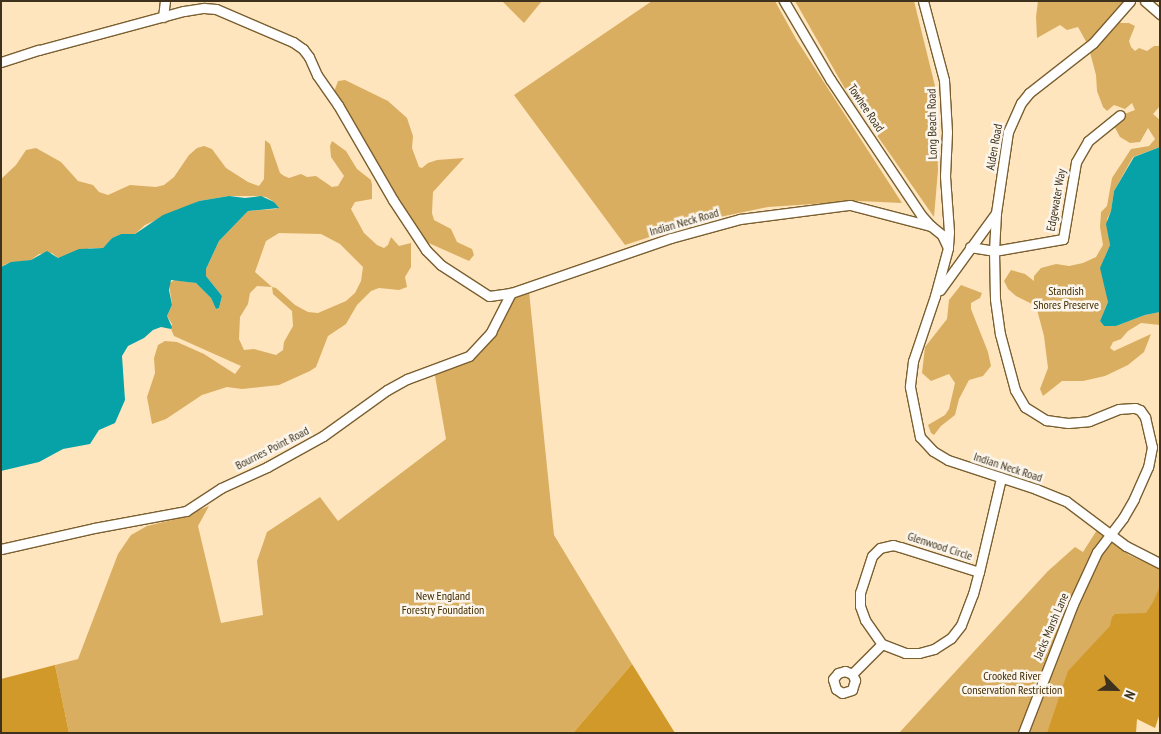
<!DOCTYPE html>
<style>
body{margin:0}
#map{position:relative;width:1161px;height:734px;overflow:hidden;background:#fee5bd;font-family:"PT Sans Narrow",sans-serif}
div>[style]{position:absolute}
.green>*{inset:0;background:#daae61}
.forest>*{inset:0;background:#d19929}
.water>*{inset:0;background:#06a2a8}
.roads{filter:drop-shadow(1px 0 #7a5f30) drop-shadow(-1px 0 #7a5f30) drop-shadow(0 1px #7a5f30) drop-shadow(0 -1px #7a5f30)}
.minor>*{height:9px;margin:-4.5px;padding:0 4.5px;transform-origin:4.5px;border-radius:4.5px;background:#fff}
span{translate:-50% -50%;white-space:nowrap;text-align:center;line-height:1.15;-webkit-text-stroke:5px #fbf5eb;paint-order:stroke}
.street-label{font-size:12px;color:#3e321e}
.park-label{font-size:12px;color:#422c00}
.frame{position:absolute;inset:0;border:2px solid #3e321e;pointer-events:none}
.north{position:absolute;left:1091px;top:664px;width:50px;height:50px;-webkit-text-stroke:4px #fbf5eb;paint-order:stroke;rotate:113deg;font-size:14px;font-weight:700;line-height:20px;text-align:center;color:#3e321e}
.north::after{content:'';display:block;margin:auto;width:18px;height:22px;background:#3e321e;clip-path:polygon(50% 0,100% 100%,50% 72%,0 100%)}
</style>
<div id="map">
<div class="green">
<i style="clip-path:polygon(502px 1px,542px 1px,524px 23px)"></i>
<i style="clip-path:polygon(652px 1px,775px 1px,796px 39px,902px 203px,858px 201px,768px 207px,696px 222px,625px 245px,514px 95px)"></i>
<i style="clip-path:polygon(795px 1px,914px 1px,935px 86px,938px 170px,934px 217px,848px 94px)"></i>
<i style="clip-path:polygon(1038px 1px,1126px 1px,1118px 20px,1121px 23px,1129px 23px,1135px 26px,1129px 41px,1131px 47px,1135px 51px,1139px 48px,1147px 51px,1154px 46px,1160px 46px,1160px 106px,1153px 114px,1160px 120px,1160px 147px,1133px 157px,1114px 191px,1111px 211px,1107px 219px,1110px 245px,1104px 259px,1108px 302px,1100px 321px,1104px 326px,1116px 326px,1145px 315px,1160px 312px,1160px 325px,1141px 323px,1128px 331px,1121px 339px,1113px 342px,1110px 348px,1114px 351px,1151px 334px,1144px 352px,1128px 365px,1105px 376px,1083px 381px,1062px 381px,1043px 396px,1040px 389px,1048px 368px,1044px 336px,1036px 306px,1016px 296px,1008px 289px,1004px 281px,1011px 270px,1025px 274px,1034px 281px,1034px 276px,1041px 268px,1056px 264px,1069px 266px,1083px 263px,1096px 257px,1103px 245px,1100px 227px,1101px 212px,1107px 206px,1112px 178px,1131px 149px,1149px 146px,1155px 139px,1148px 128px,1140px 142px,1130px 143px,1120px 137px,1113px 124px,1122px 115px,1135px 110px,1132px 103px,1125px 109px,1114px 105px,1107px 111px,1103px 107px,1097px 91px,1096px 75px,1088px 45px,1078px 27px,1067px 30px,1060px 25px,1037px 38px,1036px 17px)"></i>
<i style="clip-path:polygon(345px 80px,388px 101px,407px 118px,413px 136px,412px 148px,419px 167px,422px 168px,428px 163px,437px 160px,464px 158px,433px 192px,432px 213px,434px 220px,451px 229px,457px 242px,472px 249px,474px 255px,469px 261px,422px 240px,403px 206px,383px 177px,334px 92px,338px 81px)"></i>
<i style="clip-path:polygon(evenodd,265px 140px,270px 144px,280px 173px,284px 176px,289px 178px,301px 174px,307px 177px,316px 176px,332px 187px,338px 186px,344px 176px,331px 157px,330px 146px,332px 141px,346px 151px,357px 169px,371px 180px,372px 185px,372px 199px,355px 202px,351px 209px,364px 233px,377px 245px,384px 248px,388px 245px,391px 237px,399px 246px,411px 243px,411px 267px,405px 277px,407px 287px,399px 290px,379px 288px,371px 291px,357px 305px,346px 324px,328px 336px,316px 367px,310px 371px,279px 385px,242px 389px,227px 387px,202px 395px,166px 419px,152px 424px,147px 397px,155px 373px,154px 358px,158px 345px,165px 341px,177px 342px,204px 354px,235px 374px,241px 366px,174px 336px,171px 329px,172px 324px,167px 316px,172px 305px,169px 283px,175px 280px,196px 283px,211px 298px,216px 309px,219px 308px,222px 296px,206px 276px,206px 269px,219px 241px,248px 211px,277px 209px,274px 202px,266px 197px,255px 196px,229px 196px,199px 201px,145px 225px,135px 234px,121px 234px,112px 238px,103px 248px,90px 248px,58px 258px,52px 253px,39px 254px,31px 260px,6px 264px,1px 267px,1px 179px,16px 165px,26px 150px,36px 148px,61px 162px,78px 181px,93px 185px,99px 192px,108px 195px,130px 185px,156px 187px,164px 185px,174px 177px,189px 155px,197px 148px,204px 146px,212px 149px,226px 168px,248px 182px,259px 186px,264px 179px,265px 140px,279px 233px,321px 234px,340px 244px,363px 267px,361px 281px,355px 293px,346px 301px,318px 313px,308px 312px,295px 305px,276px 288px,272px 287px,255px 272px,266px 241px,279px 233px,265px 140px,257px 286px,272px 287px,273px 294px,292px 311px,293px 326px,284px 342px,283px 350px,276px 355px,254px 349px,244px 350px,239px 339px,240px 317px,248px 304px,250px 293px,257px 286px)"></i>
<i style="clip-path:polygon(961px 285px,982px 293px,980px 298px,971px 303px,971px 309px,988px 352px,991px 366px,983px 376px,969px 380px,959px 399px,955px 415px,941px 426px,934px 435px,931px 433px,928px 425px,945px 415px,949px 409px,955px 383px,949px 374px,931px 381px,922px 373px,925px 347px,947px 319px,949px 300px)"></i>
<i style="clip-path:polygon(529px 291px,554px 535px,632px 664px,573px 733px,69px 733px,55px 665px,78px 659px,118px 554px,131px 535px,147px 526px,180px 518px,209px 506px,198px 526px,221px 623px,263px 615px,257px 561px,267px 532px,320px 497px,338px 521px,446px 439px,434px 370px,463px 360px,492px 336px,515px 296px)"></i>
<i style="clip-path:polygon(1097px 530px,1129px 555px,1160px 569px,1160px 645px,1114px 733px,899px 733px,1048px 571px,1075px 547px,1083px 552px)"></i>
</div>
<div class="forest">
<i style="clip-path:polygon(1160px 586px,1160px 713px,1155px 728px,1137px 719px,1136px 733px,1047px 733px,1068px 671px,1110px 626px,1112px 617px,1115px 614px,1146px 613px,1153px 602px)"></i>
<i style="clip-path:polygon(632px 664px,675px 733px,573px 733px)"></i>
<i style="clip-path:polygon(55px 665px,69px 733px,1px 733px,1px 679px)"></i>
</div>
<div class="water">
<i style="clip-path:polygon(1160px 147px,1160px 312px,1145px 315px,1116px 326px,1104px 326px,1100px 321px,1108px 302px,1100px 268px,1110px 245px,1106px 224px,1111px 211px,1114px 191px,1134px 157px)"></i>
<i style="clip-path:polygon(229px 196px,245px 198px,261px 196px,274px 202px,279px 208px,248px 211px,219px 241px,206px 269px,206px 276px,222px 296px,219px 308px,216px 309px,211px 298px,196px 283px,171px 280px,169px 290px,172px 305px,167px 316px,172px 327px,171px 329px,161px 327px,153px 330px,144px 338px,128px 346px,122px 356px,125px 400px,115px 423px,99px 430px,90px 444px,63px 449px,39px 462px,1px 471px,1px 267px,11px 262px,31px 260px,47px 251px,58px 258px,79px 249px,103px 248px,112px 238px,121px 234px,135px 234px,163px 215px,199px 201px)"></i>
</div>
<div class="roads">
<div class="minor">
<i style="left:784px;top:1px;width:91px;rotate:59.5deg"></i>
<i style="left:830px;top:79px;width:164px;rotate:56.2deg"></i>
<i style="left:921px;top:215px;width:15px;rotate:48deg"></i>
<i style="left:923px;top:1px;width:82px;rotate:75.1deg"></i>
<i style="left:944px;top:80px;width:52px;rotate:86.7deg"></i>
<i style="left:947px;top:132px;width:44px;rotate:92.6deg"></i>
<i style="left:945px;top:176px;width:56px;rotate:85.9deg"></i>
<i style="left:949px;top:232px;width:16px;rotate:94deg"></i>
<i style="left:1145px;top:1px;width:20px;rotate:41deg"></i>
<i style="left:163px;top:17px;width:16px;rotate:-83deg"></i>
<i style="left:1px;top:62px;width:40px;rotate:-18deg"></i>
<i style="left:39px;top:50px;width:150px;rotate:-15.1deg"></i>
<i style="left:184px;top:11px;width:20px;rotate:-9deg"></i>
<i style="left:204px;top:8px;width:12px;rotate:5deg"></i>
<i style="left:216px;top:9px;width:84px;rotate:23.2deg"></i>
<i style="left:293px;top:42px;width:12px;rotate:35deg"></i>
<i style="left:303px;top:49px;width:10px;rotate:53deg"></i>
<i style="left:309px;top:57px;width:20px;rotate:66deg"></i>
<i style="left:317px;top:75px;width:37px;rotate:55deg"></i>
<i style="left:338px;top:105px;width:110px;rotate:59.9deg"></i>
<i style="left:393px;top:200px;width:60px;rotate:56.6deg"></i>
<i style="left:426px;top:250px;width:21px;rotate:45deg"></i>
<i style="left:441px;top:265px;width:57px;rotate:32.9deg"></i>
<i style="left:489px;top:296px;width:22px;rotate:-8deg"></i>
<i style="left:511px;top:293px;width:169px;rotate:-19deg"></i>
<i style="left:671px;top:238px;width:72px;rotate:-15.4deg"></i>
<i style="left:740px;top:219px;width:111px;rotate:-7.3deg"></i>
<i style="left:850px;top:205px;width:84px;rotate:14.5deg"></i>
<i style="left:931px;top:226px;width:14px;rotate:39deg"></i>
<i style="left:942px;top:235px;width:14px;rotate:65deg"></i>
<i style="left:948px;top:248px;width:50px;rotate:105.2deg"></i>
<i style="left:935px;top:296px;width:69px;rotate:108.7deg"></i>
<i style="left:913px;top:361px;width:26px;rotate:97deg"></i>
<i style="left:910px;top:387px;width:51px;rotate:78.7deg"></i>
<i style="left:920px;top:437px;width:19px;rotate:47deg"></i>
<i style="left:933px;top:451px;width:17px;rotate:31deg"></i>
<i style="left:948px;top:460px;width:93px;rotate:18.2deg"></i>
<i style="left:1036px;top:489px;width:32px;rotate:22deg"></i>
<i style="left:1066px;top:501px;width:75px;rotate:36.9deg"></i>
<i style="left:1126px;top:546px;width:38px;rotate:27deg"></i>
<i style="left:996px;top:213px;width:38px;rotate:93deg"></i>
<i style="left:994px;top:251px;width:70px;rotate:-9.9deg"></i>
<i style="left:1063px;top:239px;width:78px;rotate:-80.4deg"></i>
<i style="left:1076px;top:162px;width:24px;rotate:-60deg"></i>
<i style="left:1088px;top:141px;width:41px;rotate:-39.1deg"></i>
<i style="left:970px;top:247px;width:24px;rotate:9deg"></i>
<i style="left:994px;top:251px;width:48px;rotate:88.8deg"></i>
<i style="left:995px;top:299px;width:35px;rotate:82deg"></i>
<i style="left:1000px;top:334px;width:58px;rotate:75deg"></i>
<i style="left:1015px;top:390px;width:20px;rotate:60deg"></i>
<i style="left:1025px;top:407px;width:25px;rotate:32deg"></i>
<i style="left:1046px;top:420px;width:22px;rotate:8deg"></i>
<i style="left:1068px;top:423px;width:21px;rotate:-5deg"></i>
<i style="left:1089px;top:421px;width:32px;rotate:-22deg"></i>
<i style="left:1119px;top:409px;width:16px;rotate:-4deg"></i>
<i style="left:1135px;top:408px;width:5px;rotate:22deg"></i>
<i style="left:1140px;top:410px;width:9px;rotate:54deg"></i>
<i style="left:1145px;top:417px;width:31px;rotate:77deg"></i>
<i style="left:1152px;top:447px;width:20px;rotate:101deg"></i>
<i style="left:1148px;top:467px;width:35px;rotate:114deg"></i>
<i style="left:1134px;top:499px;width:22px;rotate:120deg"></i>
<i style="left:1123px;top:518px;width:43px;rotate:127.4deg"></i>
<i style="left:1097px;top:552px;width:57px;rotate:114.8deg"></i>
<i style="left:1073px;top:604px;width:138px;rotate:111.2deg"></i>
<i style="left:940px;top:290px;width:95px;rotate:-54deg"></i>
<i style="left:996px;top:213px;width:82px;rotate:-81.6deg"></i>
<i style="left:1008px;top:132px;width:32px;rotate:-66deg"></i>
<i style="left:1021px;top:103px;width:13px;rotate:-51deg"></i>
<i style="left:1029px;top:93px;width:81px;rotate:-38deg"></i>
<i style="left:1093px;top:43px;width:56px;rotate:-48.6deg"></i>
<i style="left:1px;top:549px;width:95px;rotate:-12.7deg"></i>
<i style="left:94px;top:528px;width:94px;rotate:-10.5deg"></i>
<i style="left:186px;top:511px;width:42px;rotate:-33.3deg"></i>
<i style="left:221px;top:488px;width:51px;rotate:-24.5deg"></i>
<i style="left:267px;top:467px;width:64px;rotate:-29deg"></i>
<i style="left:323px;top:436px;width:79px;rotate:-35.7deg"></i>
<i style="left:387px;top:390px;width:23px;rotate:-29deg"></i>
<i style="left:407px;top:379px;width:66px;rotate:-20.4deg"></i>
<i style="left:469px;top:356px;width:33px;rotate:-47deg"></i>
<i style="left:491px;top:332px;width:44px;rotate:-62.9deg"></i>
<i style="left:979px;top:572px;width:83px;rotate:-162.4deg"></i>
<i style="left:900px;top:547px;width:7px;rotate:-164deg"></i>
<i style="left:893px;top:545px;width:13px;rotate:167deg"></i>
<i style="left:880px;top:548px;width:11px;rotate:135deg"></i>
<i style="left:872px;top:556px;width:39px;rotate:108deg"></i>
<i style="left:860px;top:593px;width:13px;rotate:90deg"></i>
<i style="left:860px;top:606px;width:15px;rotate:70deg"></i>
<i style="left:865px;top:620px;width:29px;rotate:55deg"></i>
<i style="left:882px;top:644px;width:25px;rotate:21deg"></i>
<i style="left:905px;top:653px;width:14px"></i>
<i style="left:919px;top:653px;width:16px;rotate:-15deg"></i>
<i style="left:934px;top:649px;width:20px;rotate:-33deg"></i>
<i style="left:951px;top:638px;width:16px;rotate:-52deg"></i>
<i style="left:961px;top:625px;width:33px;rotate:-69deg"></i>
<i style="left:973px;top:594px;width:23px;rotate:-75deg"></i>
<i style="left:979px;top:572px;width:97px;rotate:-76.8deg"></i>
<i style="left:852px;top:674px;width:7px;rotate:63deg"></i>
<i style="left:855px;top:680px;width:10px;rotate:107deg"></i>
<i style="left:852px;top:690px;width:10px;rotate:163deg"></i>
<i style="left:842px;top:693px;width:7px;rotate:-146deg"></i>
<i style="left:836px;top:689px;width:10px;rotate:-107deg"></i>
<i style="left:833px;top:679px;width:8px;rotate:-50deg"></i>
<i style="left:838px;top:673px;width:7px;rotate:-16deg"></i>
<i style="left:845px;top:671px;width:8px;rotate:23deg"></i>
<i style="left:852px;top:674px;width:42px;rotate:-45deg"></i>
</div>
</div>
<div class="street-label">
<span style="left:866px;top:108px;rotate:56deg">Towhee Road</span>
<span style="left:932px;top:124px;rotate:-91deg">Long Beach Road</span>
<span style="left:994px;top:147px;rotate:-80deg">Alden Road</span>
<span style="left:1056px;top:200px;rotate:-80deg">Edgewater Way</span>
<span style="left:684px;top:222px;rotate:-16deg">Indian Neck Road</span>
<span style="left:272px;top:448px;rotate:-27deg">Bournes Point Road</span>
<span style="left:1008px;top:467px;rotate:18deg">Indian Neck Road</span>
<span style="left:940px;top:546px;rotate:18deg">Glenwood Circle</span>
<span style="left:1051px;top:626px;rotate:-67deg">Jacks Marsh Lane</span>
</div>
<div class="park-label">
<span style="left:1066px;top:298px">Standish<br>Shores Preserve</span>
<span style="left:443px;top:603px">New England<br>Forestry Foundation</span>
<span style="left:1012px;top:683px">Crooked River<br>Conservation Restriction</span>
</div>
<div class="frame"></div>
<div class="north">N</div>
</div>
